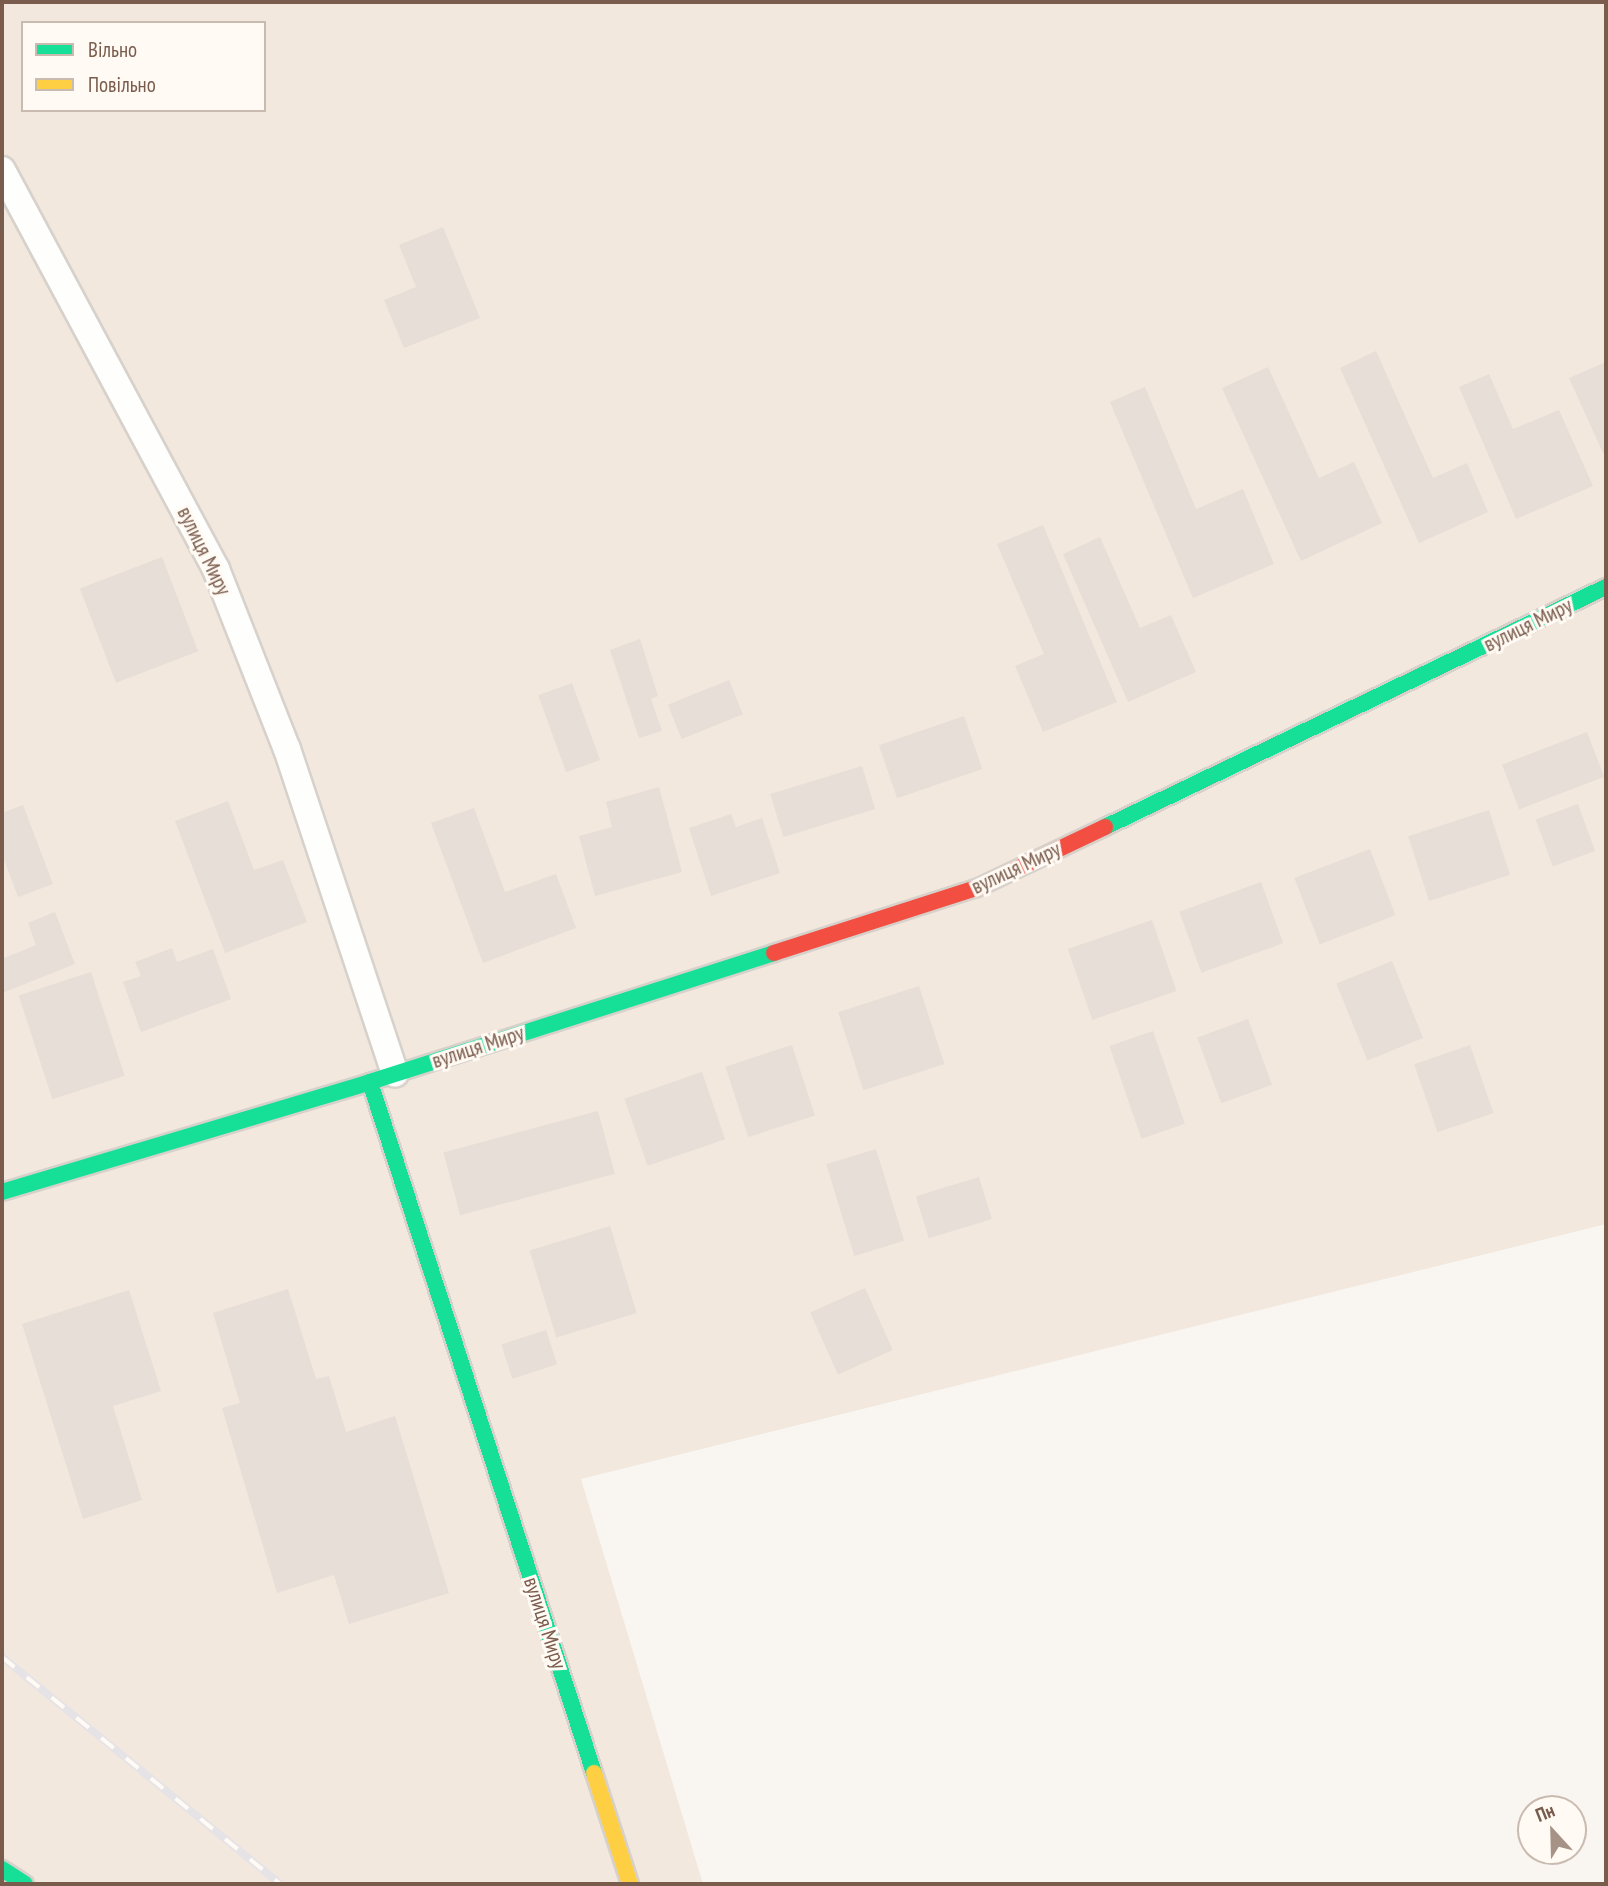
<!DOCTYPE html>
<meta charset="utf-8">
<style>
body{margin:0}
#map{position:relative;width:1608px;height:1886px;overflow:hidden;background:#f9f5f0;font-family:"PT Sans Narrow",sans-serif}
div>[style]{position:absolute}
.residential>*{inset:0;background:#f2e8de}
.building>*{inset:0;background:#e6ded7;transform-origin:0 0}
.roads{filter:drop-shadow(2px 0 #d7d1cb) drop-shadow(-2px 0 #d7d1cb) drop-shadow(0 2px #d7d1cb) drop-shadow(0 -2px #d7d1cb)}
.lane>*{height:26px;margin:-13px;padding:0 13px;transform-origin:13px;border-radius:13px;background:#fefefd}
.fast>*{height:16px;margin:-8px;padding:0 8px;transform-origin:8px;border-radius:8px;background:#16e098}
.slow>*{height:16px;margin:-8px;padding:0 8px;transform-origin:8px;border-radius:8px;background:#ffcf43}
.jam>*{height:16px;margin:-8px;padding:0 8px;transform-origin:8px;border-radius:8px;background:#f24e42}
.rail>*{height:8px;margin-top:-4px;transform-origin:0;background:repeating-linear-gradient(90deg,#fffaf3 0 16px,#e6e3e7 0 32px);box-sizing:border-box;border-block:2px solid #e6e3e7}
span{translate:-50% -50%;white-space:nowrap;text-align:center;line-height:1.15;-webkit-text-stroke:6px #fffaf3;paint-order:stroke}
.street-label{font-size:21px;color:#7a5c4d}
.frame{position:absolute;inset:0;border:4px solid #7a5c4d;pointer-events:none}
.legend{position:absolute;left:21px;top:21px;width:245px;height:91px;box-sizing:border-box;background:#fffaf3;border:2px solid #cabbb1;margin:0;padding:9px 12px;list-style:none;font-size:21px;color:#7a5c4d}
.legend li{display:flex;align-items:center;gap:14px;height:35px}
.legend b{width:35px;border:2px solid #cabbb1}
.north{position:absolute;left:1517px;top:1795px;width:70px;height:70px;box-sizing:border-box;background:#fffaf3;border:2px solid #cabbb1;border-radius:50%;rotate:338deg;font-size:19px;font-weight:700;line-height:28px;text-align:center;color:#7a5c4d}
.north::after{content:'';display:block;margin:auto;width:24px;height:32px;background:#a69286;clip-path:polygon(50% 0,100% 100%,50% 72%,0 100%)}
</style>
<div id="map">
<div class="residential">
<i style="clip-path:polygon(evenodd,2px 2px,1606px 2px,1606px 1224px,581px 1479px,703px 1884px,2px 1884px,2px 2px,23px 23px,264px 23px,264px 110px,23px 110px,23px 23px)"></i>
</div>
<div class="building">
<i style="clip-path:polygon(443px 227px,480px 318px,404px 348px,384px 300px,416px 287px,399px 245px)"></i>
<i style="clip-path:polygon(1376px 351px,1433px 478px,1467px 463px,1488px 512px,1419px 543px,1340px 368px)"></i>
<i style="clip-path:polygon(1606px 362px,1606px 451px,1603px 453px,1569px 378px)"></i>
<i style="clip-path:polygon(1268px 367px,1319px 478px,1354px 462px,1382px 523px,1301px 561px,1222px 388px)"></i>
<i style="clip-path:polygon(1489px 374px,1513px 429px,1559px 410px,1593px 486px,1516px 519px,1459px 387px)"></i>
<i style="clip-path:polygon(1145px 387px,1196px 509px,1243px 489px,1274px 564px,1193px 598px,1110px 402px)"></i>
<i style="clip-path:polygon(1043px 525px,1117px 702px,1043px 732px,1015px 666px,1044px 654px,997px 544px)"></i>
<i style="clip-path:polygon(1100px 537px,1140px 628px,1171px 615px,1196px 672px,1128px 702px,1063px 554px)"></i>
<i style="left:162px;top:557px;width:101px;height:88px;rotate:69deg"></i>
<i style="clip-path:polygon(640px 639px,658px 696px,651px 699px,662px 731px,639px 738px,610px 650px)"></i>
<i style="left:729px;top:680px;width:37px;height:66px;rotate:68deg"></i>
<i style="left:572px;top:683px;width:82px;height:36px;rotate:70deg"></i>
<i style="left:964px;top:716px;width:56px;height:90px;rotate:71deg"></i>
<i style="left:1587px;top:732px;width:48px;height:91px;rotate:69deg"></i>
<i style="left:862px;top:766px;width:45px;height:96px;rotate:73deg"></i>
<i style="clip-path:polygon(659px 787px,682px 872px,595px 896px,579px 836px,612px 827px,606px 802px)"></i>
<i style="clip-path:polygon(228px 801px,254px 870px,283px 860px,307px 922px,225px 953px,175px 821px)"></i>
<i style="left:1578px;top:804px;width:50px;height:45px;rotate:70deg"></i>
<i style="clip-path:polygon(23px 805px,53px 884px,18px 897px,2px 854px,2px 813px)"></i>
<i style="clip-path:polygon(474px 808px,505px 892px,556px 874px,576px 928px,483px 963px,431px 823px)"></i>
<i style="left:1489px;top:810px;width:68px;height:85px;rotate:72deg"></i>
<i style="clip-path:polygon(731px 814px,736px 827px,762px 818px,780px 873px,711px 896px,689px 828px)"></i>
<i style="left:1370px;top:849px;width:71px;height:81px;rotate:69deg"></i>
<i style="left:1261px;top:882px;width:65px;height:87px;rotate:70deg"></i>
<i style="clip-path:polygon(55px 912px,75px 964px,2px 993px,2px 959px,36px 945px,28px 923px)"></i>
<i style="left:1152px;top:920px;width:75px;height:89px;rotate:71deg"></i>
<i style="clip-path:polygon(172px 948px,177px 962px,213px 949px,231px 999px,141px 1032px,123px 982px,141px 976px,135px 962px)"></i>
<i style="left:1392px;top:961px;width:83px;height:60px;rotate:68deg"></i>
<i style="left:91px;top:972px;width:109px;height:76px;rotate:72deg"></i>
<i style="left:919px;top:986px;width:82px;height:85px;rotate:72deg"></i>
<i style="left:1248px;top:1019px;width:70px;height:54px;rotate:70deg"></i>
<i style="left:1153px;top:1031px;width:98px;height:46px;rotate:71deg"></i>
<i style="left:792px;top:1045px;width:74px;height:70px;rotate:72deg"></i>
<i style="left:1470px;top:1045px;width:72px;height:59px;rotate:71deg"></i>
<i style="left:702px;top:1072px;width:71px;height:82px;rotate:71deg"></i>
<i style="left:598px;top:1111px;width:65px;height:160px;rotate:75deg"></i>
<i style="left:876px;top:1149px;width:96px;height:52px;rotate:73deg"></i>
<i style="left:979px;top:1177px;width:44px;height:66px;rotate:73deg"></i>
<i style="left:610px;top:1226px;width:91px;height:84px;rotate:73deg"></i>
<i style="left:865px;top:1288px;width:68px;height:60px;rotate:66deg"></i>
<i style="clip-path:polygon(288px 1289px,316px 1379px,329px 1376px,346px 1432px,395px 1416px,449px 1593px,349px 1624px,334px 1575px,277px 1593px,222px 1408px,240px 1403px,213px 1313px)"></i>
<i style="clip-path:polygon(129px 1290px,161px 1391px,113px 1406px,142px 1500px,83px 1519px,22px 1324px)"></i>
<i style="left:546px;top:1330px;width:36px;height:47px;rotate:72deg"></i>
</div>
<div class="roads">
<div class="lane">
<i style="left:2px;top:170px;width:453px;rotate:61.8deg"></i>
<i style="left:216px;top:569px;width:193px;rotate:68.5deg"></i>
<i style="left:287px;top:749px;width:342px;rotate:71.6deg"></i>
</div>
<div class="fast">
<i style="left:1105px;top:827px;width:556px;rotate:-25.6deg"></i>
<i style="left:370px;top:1082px;width:726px;rotate:72.04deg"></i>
<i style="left:2px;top:1192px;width:384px;rotate:-16.6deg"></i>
<i style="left:370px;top:1082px;width:424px;rotate:-17.7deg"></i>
<i style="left:2px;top:1869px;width:27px;rotate:33deg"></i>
</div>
<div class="slow">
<i style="left:594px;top:1773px;width:117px;rotate:72deg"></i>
</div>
<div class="jam">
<i style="left:774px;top:953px;width:213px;rotate:-17.8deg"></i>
<i style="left:977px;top:888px;width:142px;rotate:-25.5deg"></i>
</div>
</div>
<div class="rail">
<i style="left:2px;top:1657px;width:359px;rotate:39.2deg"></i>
</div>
<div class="street-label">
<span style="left:204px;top:551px;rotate:64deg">вулиця Миру</span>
<span style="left:1528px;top:625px;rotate:-26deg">вулиця Миру</span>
<span style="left:1016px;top:868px;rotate:-25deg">вулиця Миру</span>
<span style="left:478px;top:1047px;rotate:-18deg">вулиця Миру</span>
<span style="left:545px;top:1623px;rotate:72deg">вулиця Миру</span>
</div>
<div class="frame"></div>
<ul class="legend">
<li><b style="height:9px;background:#16e098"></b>Вільно</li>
<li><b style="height:9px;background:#ffcf43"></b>Повільно</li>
</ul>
<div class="north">Пн</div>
</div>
